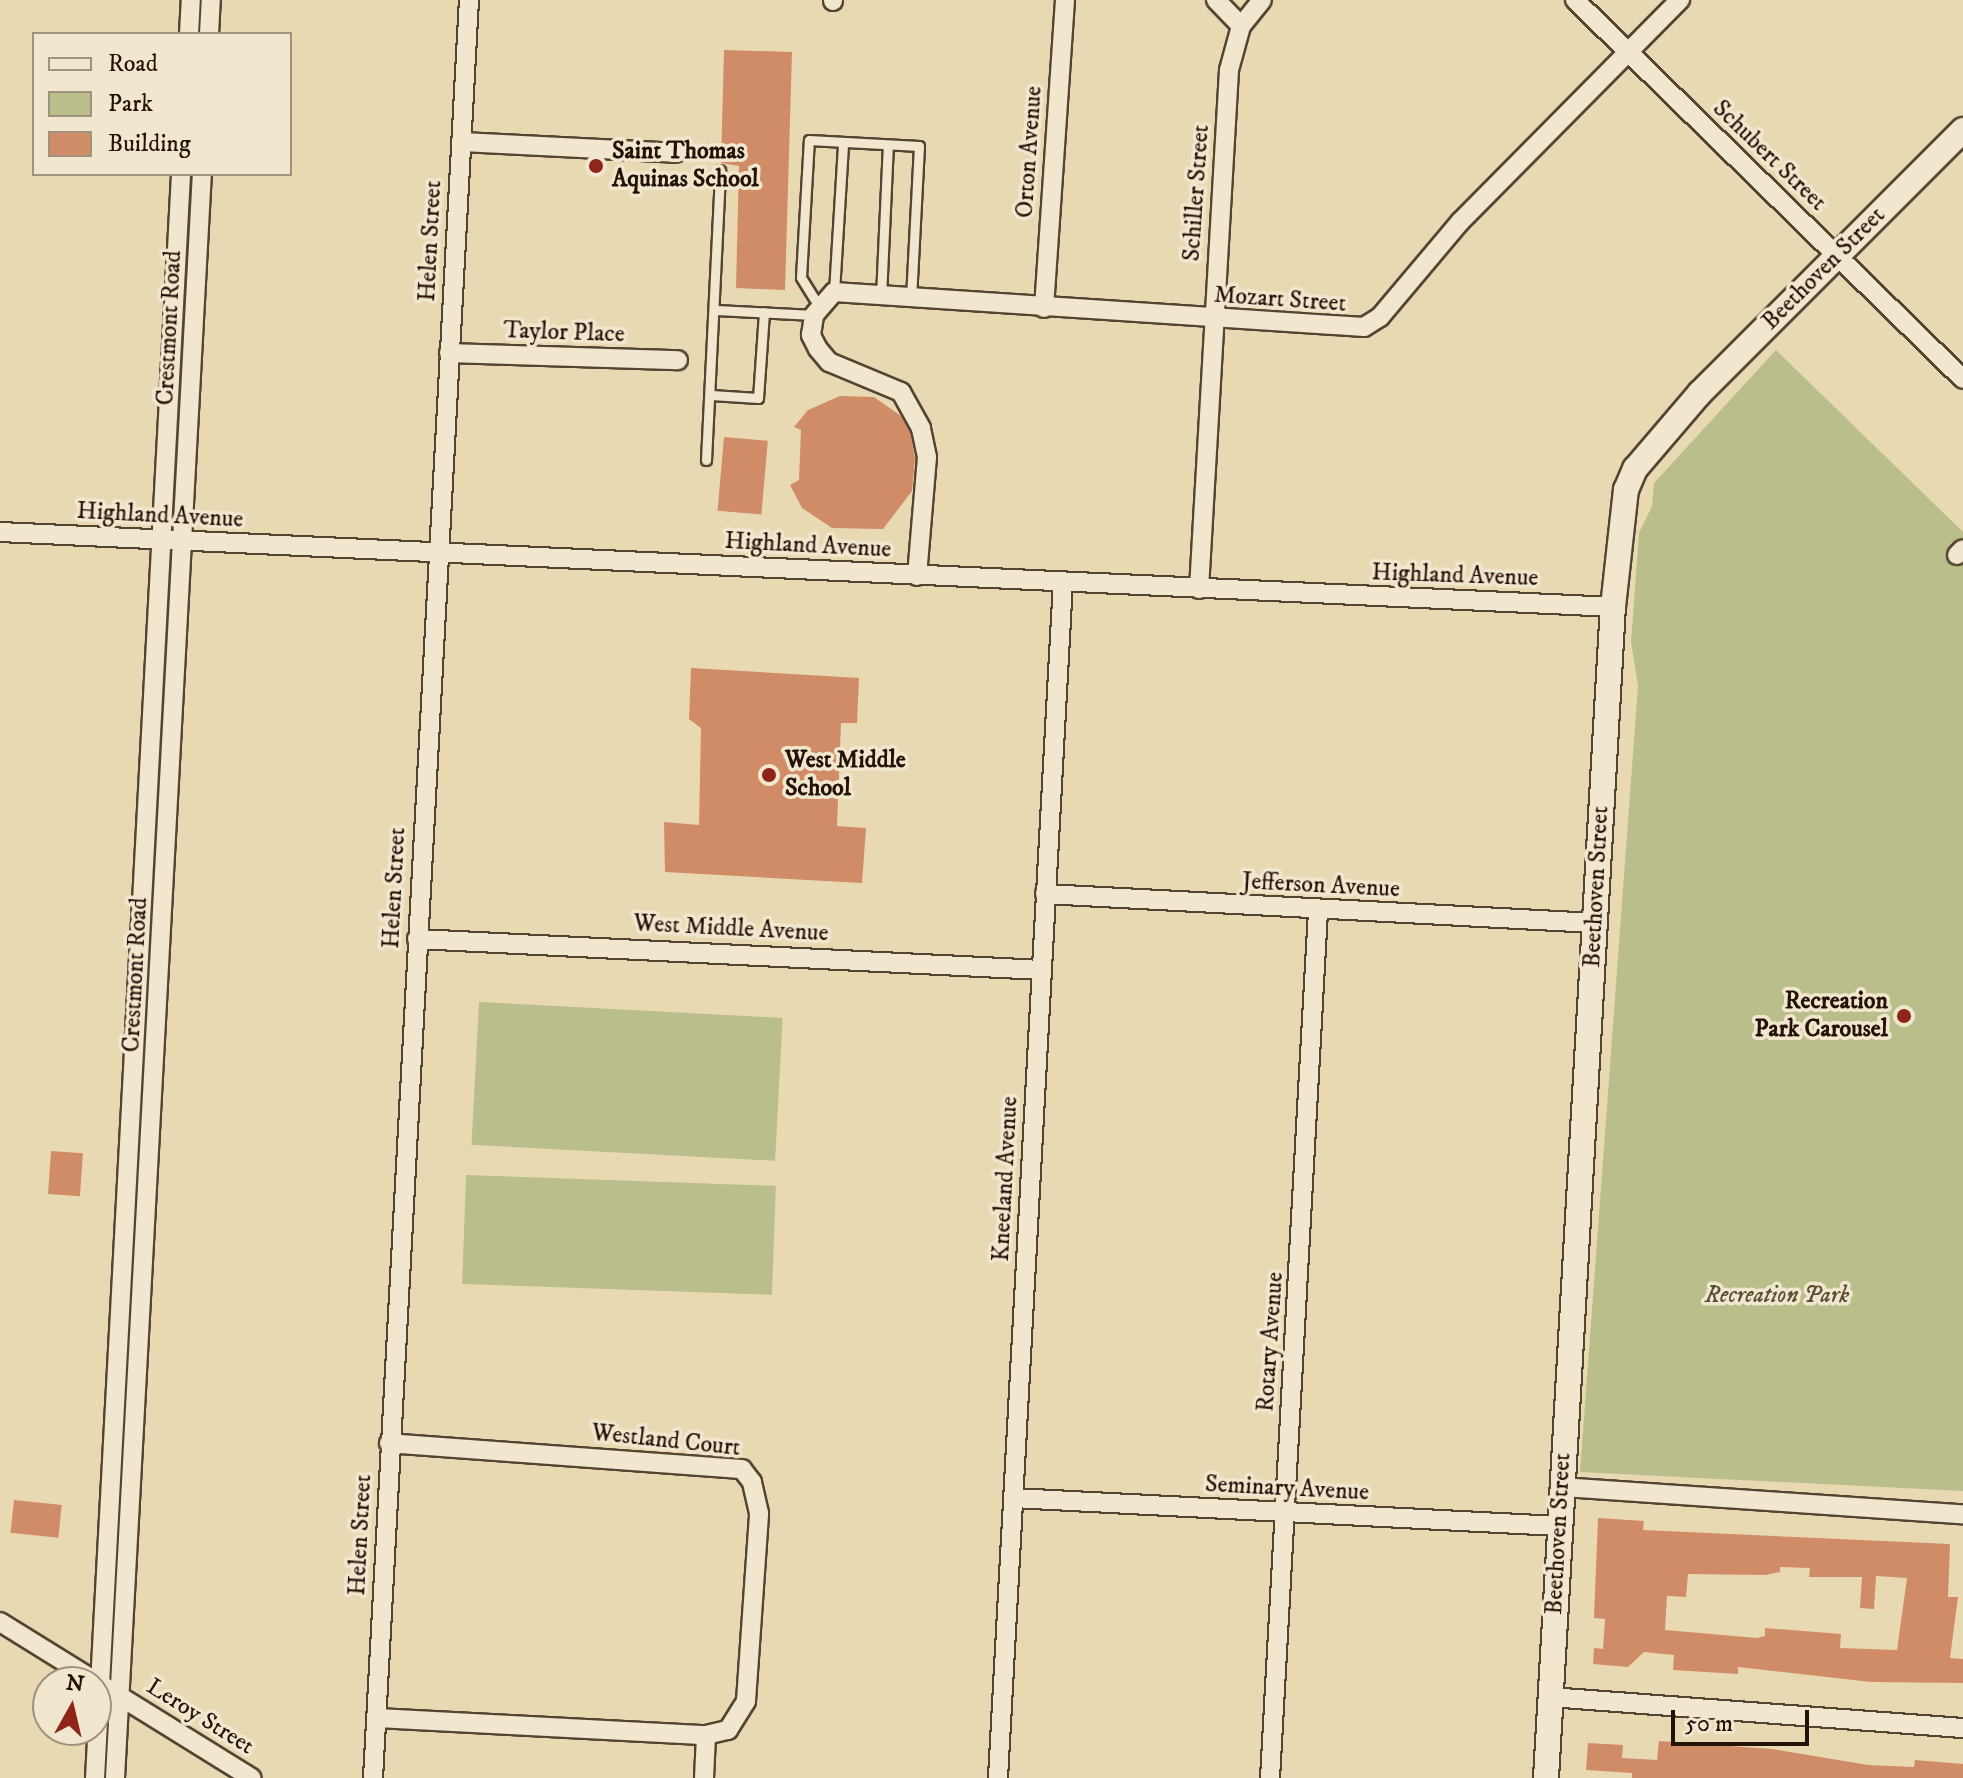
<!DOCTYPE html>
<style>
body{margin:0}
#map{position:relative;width:1963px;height:1778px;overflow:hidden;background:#e9d9b3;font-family:"IM FELL DW Pica",serif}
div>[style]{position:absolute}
.green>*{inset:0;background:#b9be8a;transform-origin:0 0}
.building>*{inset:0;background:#d08c66;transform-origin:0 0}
.roads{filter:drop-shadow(2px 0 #544432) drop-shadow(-2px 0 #544432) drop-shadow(0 2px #544432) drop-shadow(0 -2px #544432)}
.lane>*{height:9px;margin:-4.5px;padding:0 4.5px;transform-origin:4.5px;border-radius:4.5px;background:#f1e6ce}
.street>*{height:18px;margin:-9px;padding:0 9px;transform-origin:9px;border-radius:9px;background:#f1e6ce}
.secondary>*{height:24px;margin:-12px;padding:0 12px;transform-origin:12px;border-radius:12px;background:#f1e6ce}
.dots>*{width:22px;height:22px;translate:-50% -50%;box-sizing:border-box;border:4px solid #f1e6ce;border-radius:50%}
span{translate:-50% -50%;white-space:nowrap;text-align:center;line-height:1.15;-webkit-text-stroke:7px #f1e6ce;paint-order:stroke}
.poi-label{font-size:24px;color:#231307;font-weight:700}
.left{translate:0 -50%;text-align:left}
.right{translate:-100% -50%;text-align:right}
.street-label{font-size:24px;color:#231307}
.park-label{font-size:24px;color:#584f35;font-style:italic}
.legend{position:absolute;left:32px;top:32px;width:260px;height:144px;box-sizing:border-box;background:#f1e6ce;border:2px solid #9f927e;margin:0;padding:10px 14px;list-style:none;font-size:24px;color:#231307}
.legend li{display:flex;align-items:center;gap:16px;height:40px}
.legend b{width:40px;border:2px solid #9f927e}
.north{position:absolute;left:32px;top:1666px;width:80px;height:80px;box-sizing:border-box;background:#f1e6ce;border:2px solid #9f927e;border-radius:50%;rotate:8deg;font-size:22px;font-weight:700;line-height:32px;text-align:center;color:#231307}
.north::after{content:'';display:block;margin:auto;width:28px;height:36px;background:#8f2418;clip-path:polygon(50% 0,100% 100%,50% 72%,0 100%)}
.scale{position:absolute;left:1671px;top:1710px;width:138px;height:36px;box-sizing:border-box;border:4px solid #231307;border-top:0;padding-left:10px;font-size:24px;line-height:28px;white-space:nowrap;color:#231307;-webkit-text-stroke:6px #f1e6ce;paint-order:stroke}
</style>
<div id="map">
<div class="green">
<i style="clip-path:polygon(1776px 350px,1963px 532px,1963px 1491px,1580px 1472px,1638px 686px,1631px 642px,1639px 533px,1652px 506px,1654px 483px)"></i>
<i style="left:479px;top:1002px;width:304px;height:143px;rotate:3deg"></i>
<i style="left:466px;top:1175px;width:310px;height:109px;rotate:2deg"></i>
</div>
<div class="building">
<i style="clip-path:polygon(724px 50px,792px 52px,785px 290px,736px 288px,739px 166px,721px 163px)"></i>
<i style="clip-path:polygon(840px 396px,874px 397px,901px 416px,910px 432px,915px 458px,912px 491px,883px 529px,832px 528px,802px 508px,790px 485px,799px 480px,801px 430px,794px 427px,808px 410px)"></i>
<i style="left:724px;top:437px;width:44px;height:74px;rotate:5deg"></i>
<i style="clip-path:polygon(691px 668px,859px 678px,857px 723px,841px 723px,837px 826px,866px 828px,862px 883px,665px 872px,664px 822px,699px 825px,701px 728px,689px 719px)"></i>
<i style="left:51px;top:1151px;width:32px;height:43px;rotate:4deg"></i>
<i style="left:14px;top:1500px;width:48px;height:33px;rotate:6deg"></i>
<i style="clip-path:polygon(evenodd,1598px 1518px,1644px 1521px,1643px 1530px,1950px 1544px,1948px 1597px,1958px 1597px,1950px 1658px,1963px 1659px,1963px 1683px,1871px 1682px,1738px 1667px,1738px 1674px,1673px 1670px,1674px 1655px,1644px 1652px,1628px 1667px,1593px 1664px,1594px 1648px,1603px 1649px,1605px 1619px,1594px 1618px,1598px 1518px,1780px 1567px,1810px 1568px,1809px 1577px,1862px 1577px,1860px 1608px,1874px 1609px,1876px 1576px,1907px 1578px,1897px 1650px,1840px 1648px,1841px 1634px,1765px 1628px,1765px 1636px,1757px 1638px,1665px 1630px,1667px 1596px,1686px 1597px,1688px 1574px,1765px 1575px,1780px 1572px,1780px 1567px)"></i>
<i style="clip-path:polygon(1659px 1741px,1772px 1749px,1868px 1765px,1914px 1767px,1915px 1760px,1963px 1764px,1963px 1778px,1632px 1778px,1632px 1773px,1586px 1770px,1588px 1743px,1623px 1745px,1622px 1758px,1657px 1760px)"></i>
</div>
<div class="roads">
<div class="lane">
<i style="left:834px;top:292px;width:148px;rotate:-86.5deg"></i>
<i style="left:881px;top:297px;width:152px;rotate:-87.4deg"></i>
<i style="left:820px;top:308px;width:36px;rotate:-122deg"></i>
<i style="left:801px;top:277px;width:137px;rotate:-86.7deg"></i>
<i style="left:809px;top:140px;width:110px;rotate:3.1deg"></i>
<i style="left:919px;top:146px;width:153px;rotate:93deg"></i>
<i style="left:716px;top:310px;width:98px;rotate:2.9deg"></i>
<i style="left:711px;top:395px;width:47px;rotate:3.7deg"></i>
<i style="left:758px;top:398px;width:86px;rotate:-86deg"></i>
<i style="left:706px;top:460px;width:290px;rotate:-87.2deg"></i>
</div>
<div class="street">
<i style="left:1216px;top:0;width:36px;rotate:46deg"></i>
<i style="left:1575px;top:0;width:542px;rotate:44.33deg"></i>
<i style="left:833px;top:1px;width:1px;rotate:-90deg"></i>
<i style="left:189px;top:34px;width:34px;rotate:-87deg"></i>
<i style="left:209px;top:34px;width:34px;rotate:-87deg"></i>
<i style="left:461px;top:142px;width:215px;rotate:2.9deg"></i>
<i style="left:1044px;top:308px;width:309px;rotate:-86.1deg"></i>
<i style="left:449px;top:353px;width:229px;rotate:1.8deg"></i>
<i style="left:0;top:532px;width:1615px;rotate:2.66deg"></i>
<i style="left:1957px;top:555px;width:8px;rotate:-45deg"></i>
<i style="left:917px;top:576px;width:119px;rotate:-85.2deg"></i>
<i style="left:927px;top:457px;width:30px;rotate:-102deg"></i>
<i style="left:921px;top:428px;width:41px;rotate:-119.1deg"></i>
<i style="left:901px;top:392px;width:78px;rotate:-157.4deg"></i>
<i style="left:829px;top:362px;width:17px;rotate:-130deg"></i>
<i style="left:818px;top:349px;width:16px;rotate:-117deg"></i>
<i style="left:811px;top:335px;width:20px;rotate:-81deg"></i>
<i style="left:814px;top:315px;width:30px;rotate:-49deg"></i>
<i style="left:834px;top:292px;width:531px;rotate:3.78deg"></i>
<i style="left:1364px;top:327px;width:19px;rotate:-32deg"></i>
<i style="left:1380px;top:317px;width:124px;rotate:-49.9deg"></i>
<i style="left:1460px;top:222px;width:313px;rotate:-45.3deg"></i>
<i style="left:1199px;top:589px;width:520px;rotate:-86.69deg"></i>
<i style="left:1229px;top:70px;width:46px;rotate:-74.7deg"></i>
<i style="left:1241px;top:26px;width:33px;rotate:-51deg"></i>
<i style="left:1045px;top:894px;width:551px;rotate:3.02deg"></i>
<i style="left:417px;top:939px;width:626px;rotate:2.84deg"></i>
<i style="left:1562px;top:1487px;width:402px;rotate:3.9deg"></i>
<i style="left:1013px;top:1498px;width:547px;rotate:2.94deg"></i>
<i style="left:0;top:1622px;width:296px;rotate:31.8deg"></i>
<i style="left:1550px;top:1697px;width:414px;rotate:4.3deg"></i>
<i style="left:377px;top:1718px;width:329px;rotate:3deg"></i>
<i style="left:706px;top:1735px;width:23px;rotate:-13deg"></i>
<i style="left:728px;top:1730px;width:34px;rotate:-58deg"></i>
<i style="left:746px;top:1701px;width:188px;rotate:-86deg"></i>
<i style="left:759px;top:1513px;width:32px;rotate:-103deg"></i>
<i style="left:752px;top:1482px;width:16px;rotate:-128deg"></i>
<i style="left:742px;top:1469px;width:354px;rotate:-175.8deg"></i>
<i style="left:95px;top:1778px;width:1606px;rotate:-86.93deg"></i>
<i style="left:115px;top:1778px;width:1606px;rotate:-86.9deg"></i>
<i style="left:373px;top:1778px;width:1781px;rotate:-86.91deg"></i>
<i style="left:704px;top:1778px;width:43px;rotate:-87.3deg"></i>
<i style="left:998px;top:1778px;width:1197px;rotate:-86.89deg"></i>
<i style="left:1270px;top:1778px;width:869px;rotate:-86.83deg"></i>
</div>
<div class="secondary">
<i style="left:1546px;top:1778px;width:1173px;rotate:-86.73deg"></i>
<i style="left:1613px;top:607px;width:118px;rotate:-83.7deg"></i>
<i style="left:1626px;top:490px;width:23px;rotate:-67deg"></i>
<i style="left:1635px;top:469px;width:100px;rotate:-49.5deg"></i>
<i style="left:1700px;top:393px;width:372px;rotate:-45deg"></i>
</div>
</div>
<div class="dots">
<i style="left:596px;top:166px;background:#8f2418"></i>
<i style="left:769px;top:775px;background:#8f2418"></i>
<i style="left:1904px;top:1016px;background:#8f2418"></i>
</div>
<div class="poi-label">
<span class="left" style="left:612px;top:166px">Saint Thomas<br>Aquinas School</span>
<span class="left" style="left:785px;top:775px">West Middle<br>School</span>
<span class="right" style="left:1888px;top:1016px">Recreation<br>Park Carousel</span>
</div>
<div class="street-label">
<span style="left:1030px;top:152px;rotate:-86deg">Orton Avenue</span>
<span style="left:1769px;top:156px;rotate:44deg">Schubert Street</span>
<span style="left:1197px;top:193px;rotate:-86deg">Schiller Street</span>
<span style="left:431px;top:241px;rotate:-87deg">Helen Street</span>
<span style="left:1824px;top:269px;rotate:-45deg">Beethoven Street</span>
<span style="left:1280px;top:300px;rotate:4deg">Mozart Street</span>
<span style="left:170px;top:328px;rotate:-87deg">Crestmont Road</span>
<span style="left:564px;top:333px;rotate:2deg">Taylor Place</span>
<span style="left:160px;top:516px;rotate:3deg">Highland Avenue</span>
<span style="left:808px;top:546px;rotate:3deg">Highland Avenue</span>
<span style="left:1455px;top:576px;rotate:2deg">Highland Avenue</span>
<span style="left:1321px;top:886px;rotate:3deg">Jefferson Avenue</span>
<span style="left:1597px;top:887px;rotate:-87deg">Beethoven Street</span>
<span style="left:395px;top:888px;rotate:-87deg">Helen Street</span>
<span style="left:731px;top:929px;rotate:3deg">West Middle Avenue</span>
<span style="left:136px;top:975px;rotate:-87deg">Crestmont Road</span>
<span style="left:1006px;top:1179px;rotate:-87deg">Kneeland Avenue</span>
<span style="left:1271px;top:1342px;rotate:-86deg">Rotary Avenue</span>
<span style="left:666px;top:1441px;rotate:6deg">Westland Court</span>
<span style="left:1287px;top:1489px;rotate:3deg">Seminary Avenue</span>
<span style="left:1559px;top:1534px;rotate:-87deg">Beethoven Street</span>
<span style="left:361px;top:1535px;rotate:-87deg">Helen Street</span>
<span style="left:200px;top:1717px;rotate:32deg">Leroy Street</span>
</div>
<div class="park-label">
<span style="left:1777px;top:1296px">Recreation Park</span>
</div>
<ul class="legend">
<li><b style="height:10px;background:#f1e6ce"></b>Road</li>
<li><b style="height:22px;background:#b9be8a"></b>Park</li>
<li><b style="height:22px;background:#d08c66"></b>Building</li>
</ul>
<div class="north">N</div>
<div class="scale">50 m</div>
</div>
